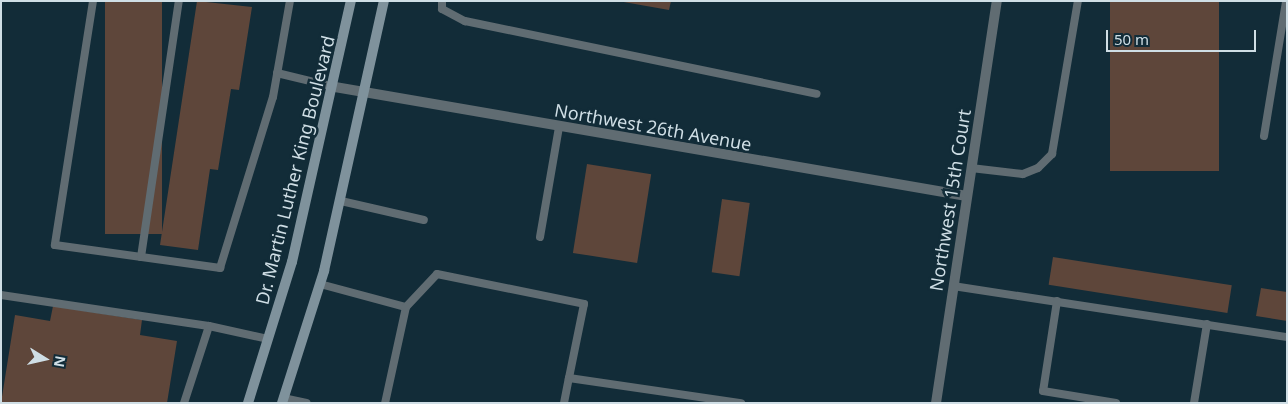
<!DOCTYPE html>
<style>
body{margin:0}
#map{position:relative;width:1288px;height:404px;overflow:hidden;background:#122c38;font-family:"Noto Sans",sans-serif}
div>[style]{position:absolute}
.building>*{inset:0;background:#5e463a;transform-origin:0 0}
.service>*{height:8px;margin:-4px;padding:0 4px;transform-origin:4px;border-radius:4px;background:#606c72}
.minor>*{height:10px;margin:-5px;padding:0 5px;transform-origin:5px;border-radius:5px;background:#606c72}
.secondary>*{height:10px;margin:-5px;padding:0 5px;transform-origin:5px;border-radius:5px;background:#7f929c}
span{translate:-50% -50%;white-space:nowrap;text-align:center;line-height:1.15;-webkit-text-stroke:5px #122c38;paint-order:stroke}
.street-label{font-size:18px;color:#cfdee5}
.frame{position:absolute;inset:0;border:2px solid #cfdee5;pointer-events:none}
.north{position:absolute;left:20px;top:334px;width:50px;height:50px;-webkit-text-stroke:4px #122c38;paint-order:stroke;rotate:100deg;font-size:14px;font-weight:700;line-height:20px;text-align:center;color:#cfdee5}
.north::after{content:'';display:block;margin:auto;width:18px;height:22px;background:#cfdee5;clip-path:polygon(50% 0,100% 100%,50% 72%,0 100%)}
.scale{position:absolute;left:1106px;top:30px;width:150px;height:22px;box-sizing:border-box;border:2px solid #cfdee5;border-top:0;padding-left:6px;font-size:15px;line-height:18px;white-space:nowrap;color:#cfdee5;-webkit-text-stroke:4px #122c38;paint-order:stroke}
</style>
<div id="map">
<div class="building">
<i style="left:105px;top:1px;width:57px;height:233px"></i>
<i style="clip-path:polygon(197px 1px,252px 7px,239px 90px,231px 89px,218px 170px,210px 169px,198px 250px,160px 245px)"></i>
<i style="clip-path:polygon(618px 1px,671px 1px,669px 10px)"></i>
<i style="left:1110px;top:1px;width:109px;height:170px"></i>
<i style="left:587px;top:164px;width:65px;height:90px;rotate:9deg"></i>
<i style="left:722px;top:199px;width:28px;height:74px;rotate:8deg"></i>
<i style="left:1053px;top:257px;width:181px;height:28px;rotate:9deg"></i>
<i style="clip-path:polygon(1261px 288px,1287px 292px,1287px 321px,1256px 316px)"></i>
<i style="clip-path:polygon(53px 306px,142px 320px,140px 335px,177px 341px,167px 403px,1px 403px,15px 315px,50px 321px)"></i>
</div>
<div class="service">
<i style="left:93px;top:1px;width:247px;rotate:98.9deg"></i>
<i style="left:55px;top:245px;width:167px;rotate:7.9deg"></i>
<i style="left:220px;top:268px;width:179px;rotate:-72.8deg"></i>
<i style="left:273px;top:97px;width:97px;rotate:-80deg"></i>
<i style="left:442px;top:1px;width:8px;rotate:90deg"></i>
<i style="left:442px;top:9px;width:26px;rotate:28deg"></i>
<i style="left:465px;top:21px;width:359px;rotate:11.7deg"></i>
<i style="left:277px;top:73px;width:60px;rotate:13.6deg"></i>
<i style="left:1264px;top:136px;width:137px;rotate:-80.7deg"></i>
<i style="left:971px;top:168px;width:52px;rotate:6.6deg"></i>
<i style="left:1023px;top:174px;width:16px;rotate:-22deg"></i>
<i style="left:1038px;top:168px;width:20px;rotate:-45deg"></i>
<i style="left:1052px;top:154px;width:155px;rotate:-80.4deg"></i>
<i style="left:341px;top:201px;width:85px;rotate:12.9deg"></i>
<i style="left:540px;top:237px;width:112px;rotate:-80.2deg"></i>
<i style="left:141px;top:257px;width:259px;rotate:-81.6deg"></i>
<i style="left:320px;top:284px;width:89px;rotate:15deg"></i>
<i style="left:406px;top:307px;width:98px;rotate:102.3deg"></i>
<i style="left:953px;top:286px;width:338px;rotate:8.7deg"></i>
<i style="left:1px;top:295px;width:210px;rotate:8.5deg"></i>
<i style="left:1057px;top:301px;width:91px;rotate:98.8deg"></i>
<i style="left:1043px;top:391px;width:74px;rotate:9.3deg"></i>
<i style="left:406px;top:307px;width:45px;rotate:-46.8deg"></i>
<i style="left:437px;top:274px;width:150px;rotate:11.5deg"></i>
<i style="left:584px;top:304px;width:76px;rotate:101.5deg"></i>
<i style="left:283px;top:398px;width:24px;rotate:12deg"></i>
<i style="left:184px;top:403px;width:81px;rotate:-72deg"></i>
<i style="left:209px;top:326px;width:60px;rotate:12.4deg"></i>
<i style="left:564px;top:403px;width:25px;rotate:-79deg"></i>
<i style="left:569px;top:378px;width:174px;rotate:8.3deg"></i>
<i style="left:1194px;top:403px;width:80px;rotate:-80.7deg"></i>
</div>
<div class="minor">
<i style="left:335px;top:87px;width:641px;rotate:9.79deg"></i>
<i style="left:936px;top:403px;width:407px;rotate:-81.4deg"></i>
</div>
<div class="secondary">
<i style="left:248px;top:403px;width:148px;rotate:-72.7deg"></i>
<i style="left:292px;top:262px;width:268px;rotate:-77.3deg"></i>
<i style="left:282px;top:403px;width:139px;rotate:-72.3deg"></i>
<i style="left:324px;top:271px;width:277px;rotate:-77.5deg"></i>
</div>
<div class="street-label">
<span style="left:653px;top:127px;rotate:10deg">Northwest 26th Avenue</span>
<span style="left:295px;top:170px;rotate:-76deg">Dr. Martin Luther King Boulevard</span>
<span style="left:950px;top:200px;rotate:-81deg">Northwest 15th Court</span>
</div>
<div class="frame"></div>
<div class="north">N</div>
<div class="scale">50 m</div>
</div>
